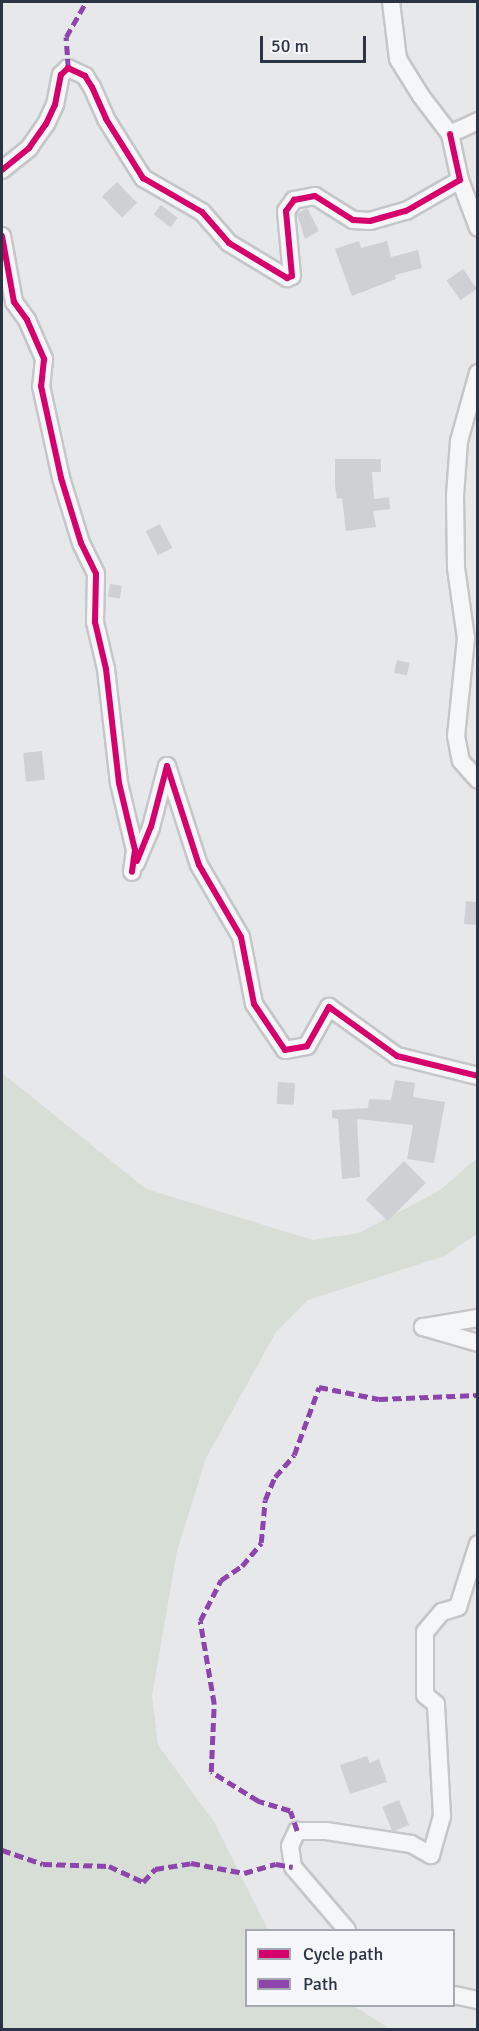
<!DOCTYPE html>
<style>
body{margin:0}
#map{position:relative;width:479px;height:2031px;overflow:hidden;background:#e6e8ea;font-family:Signika,sans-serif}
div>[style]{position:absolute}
.green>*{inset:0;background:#d6ded6}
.building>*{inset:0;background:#ced0d3;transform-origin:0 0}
.roads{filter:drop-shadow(2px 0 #c4c6c8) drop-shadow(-2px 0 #c4c6c8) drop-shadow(0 2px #c4c6c8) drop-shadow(0 -2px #c4c6c8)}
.street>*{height:16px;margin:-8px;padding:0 8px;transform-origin:8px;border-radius:8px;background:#f5f6f7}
.quiet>*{height:4.5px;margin-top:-2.25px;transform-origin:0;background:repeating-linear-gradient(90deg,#8e44ad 0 9px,transparent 0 13.5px)}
.cycleway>*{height:6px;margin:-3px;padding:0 3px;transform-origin:3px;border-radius:3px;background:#d6006c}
span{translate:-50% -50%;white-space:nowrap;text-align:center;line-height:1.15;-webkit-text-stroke:4.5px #f4f6f9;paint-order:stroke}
.frame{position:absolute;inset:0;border:3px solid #2b3445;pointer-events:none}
.legend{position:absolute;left:245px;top:1929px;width:210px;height:78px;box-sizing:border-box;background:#f4f6f9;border:2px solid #a4a8b1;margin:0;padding:8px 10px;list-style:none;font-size:18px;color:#2b3445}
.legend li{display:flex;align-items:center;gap:12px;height:30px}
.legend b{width:30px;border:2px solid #a4a8b1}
.scale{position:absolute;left:260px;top:36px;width:106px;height:27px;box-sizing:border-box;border:3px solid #2b3445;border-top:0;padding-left:8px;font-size:18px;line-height:21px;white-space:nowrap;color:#2b3445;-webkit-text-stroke:4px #f4f6f9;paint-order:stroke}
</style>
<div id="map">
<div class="green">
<i style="clip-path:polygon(2px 1073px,146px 1189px,313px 1240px,359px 1233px,439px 1191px,477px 1158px,477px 1234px,444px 1256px,308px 1300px,276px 1332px,206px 1458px,177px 1551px,152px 1696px,158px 1745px,214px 1822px,268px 1930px,246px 1930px,246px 2006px,354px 2006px,390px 2029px,2px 2029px)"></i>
</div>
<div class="building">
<i style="left:117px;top:182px;width:29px;height:21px;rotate:46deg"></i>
<i style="left:161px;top:205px;width:21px;height:12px;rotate:37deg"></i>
<i style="clip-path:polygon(307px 208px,319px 231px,305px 239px,297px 214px)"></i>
<i style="clip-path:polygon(359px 241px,361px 248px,387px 241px,391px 257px,418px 250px,422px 268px,395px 275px,396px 279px,352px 296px,335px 249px)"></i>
<i style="left:463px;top:269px;width:24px;height:20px;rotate:55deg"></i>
<i style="clip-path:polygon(335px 459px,381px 459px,381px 472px,372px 472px,374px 499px,389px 497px,390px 509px,373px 511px,376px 527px,346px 531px,342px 498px,337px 499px,335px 485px)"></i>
<i style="left:160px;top:524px;width:27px;height:16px;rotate:63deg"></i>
<i style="left:110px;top:584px;width:12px;height:13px;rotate:9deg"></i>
<i style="left:397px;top:660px;width:13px;height:13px;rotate:13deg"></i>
<i style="left:42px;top:751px;width:29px;height:19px;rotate:84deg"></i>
<i style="clip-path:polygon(466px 901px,477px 902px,477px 925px,464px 924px)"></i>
<i style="clip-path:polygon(395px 1080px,415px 1083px,413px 1097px,445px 1102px,434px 1163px,407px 1159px,413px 1125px,357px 1119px,360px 1177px,342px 1179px,338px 1119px,332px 1118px,332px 1110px,368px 1108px,369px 1099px,391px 1100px)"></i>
<i style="left:278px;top:1082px;width:17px;height:22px;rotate:3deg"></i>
<i style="left:404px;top:1161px;width:31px;height:54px;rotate:45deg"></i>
<i style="clip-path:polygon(367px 1756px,370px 1763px,379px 1759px,387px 1782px,350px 1794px,340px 1765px)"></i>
<i style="left:399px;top:1800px;width:27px;height:18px;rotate:68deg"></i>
</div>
<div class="roads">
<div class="street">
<i style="left:391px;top:2px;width:57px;rotate:83deg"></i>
<i style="left:398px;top:59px;width:44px;rotate:58.1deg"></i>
<i style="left:421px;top:96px;width:48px;rotate:52.7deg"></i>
<i style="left:450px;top:134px;width:31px;rotate:-25deg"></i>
<i style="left:2px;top:170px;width:35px;rotate:-39deg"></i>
<i style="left:29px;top:148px;width:29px;rotate:-55deg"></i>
<i style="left:46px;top:124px;width:21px;rotate:-65deg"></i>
<i style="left:55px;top:105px;width:31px;rotate:-79deg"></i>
<i style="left:61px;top:75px;width:10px;rotate:-45deg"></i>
<i style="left:68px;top:68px;width:19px;rotate:25deg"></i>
<i style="left:85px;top:76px;width:13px;rotate:58deg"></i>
<i style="left:92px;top:87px;width:35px;rotate:66deg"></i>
<i style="left:106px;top:119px;width:70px;rotate:57.9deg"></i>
<i style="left:143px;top:178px;width:68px;rotate:30deg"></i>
<i style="left:202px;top:212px;width:41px;rotate:48.9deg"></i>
<i style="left:229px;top:243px;width:68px;rotate:31.1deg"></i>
<i style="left:287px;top:278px;width:5px;rotate:-22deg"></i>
<i style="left:292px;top:276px;width:65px;rotate:-95.3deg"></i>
<i style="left:286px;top:211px;width:14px;rotate:-54deg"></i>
<i style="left:294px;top:200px;width:21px;rotate:-11deg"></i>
<i style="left:315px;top:196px;width:45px;rotate:32.3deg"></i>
<i style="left:353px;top:220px;width:17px;rotate:3deg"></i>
<i style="left:370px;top:221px;width:37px;rotate:-16deg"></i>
<i style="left:406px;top:211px;width:62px;rotate:-29.9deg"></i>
<i style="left:460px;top:180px;width:47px;rotate:-102.3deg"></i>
<i style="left:460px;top:180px;width:51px;rotate:69.4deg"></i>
<i style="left:2px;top:236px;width:67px;rotate:79.7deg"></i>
<i style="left:14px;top:302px;width:22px;rotate:54deg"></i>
<i style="left:27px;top:320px;width:43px;rotate:66.4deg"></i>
<i style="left:44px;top:359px;width:27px;rotate:96deg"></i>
<i style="left:41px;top:386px;width:94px;rotate:77.7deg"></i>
<i style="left:61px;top:478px;width:68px;rotate:72.9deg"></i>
<i style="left:81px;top:543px;width:34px;rotate:64deg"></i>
<i style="left:96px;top:574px;width:48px;rotate:91.2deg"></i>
<i style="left:95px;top:622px;width:48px;rotate:76.8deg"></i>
<i style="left:106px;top:669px;width:115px;rotate:83.5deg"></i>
<i style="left:119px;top:783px;width:69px;rotate:76.6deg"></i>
<i style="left:135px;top:850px;width:22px;rotate:98deg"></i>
<i style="left:478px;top:373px;width:71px;rotate:105.6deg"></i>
<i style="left:459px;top:441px;width:54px;rotate:94.2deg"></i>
<i style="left:455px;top:495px;width:73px;rotate:89.2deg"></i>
<i style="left:456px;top:568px;width:71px;rotate:81.9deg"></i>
<i style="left:466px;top:638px;width:99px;rotate:95.8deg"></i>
<i style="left:456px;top:736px;width:25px;rotate:79deg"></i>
<i style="left:461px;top:761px;width:25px;rotate:48deg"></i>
<i style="left:136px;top:863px;width:39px;rotate:-67deg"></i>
<i style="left:151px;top:827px;width:63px;rotate:-75.3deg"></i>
<i style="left:167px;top:766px;width:104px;rotate:72.1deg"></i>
<i style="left:199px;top:865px;width:83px;rotate:59.7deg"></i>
<i style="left:241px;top:937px;width:68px;rotate:79deg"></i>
<i style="left:254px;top:1004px;width:55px;rotate:56deg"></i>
<i style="left:285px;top:1050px;width:22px;rotate:-10deg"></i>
<i style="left:307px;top:1046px;width:45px;rotate:-60.6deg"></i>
<i style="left:329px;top:1007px;width:84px;rotate:35.8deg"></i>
<i style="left:397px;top:1056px;width:83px;rotate:13.9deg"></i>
<i style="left:478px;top:1318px;width:56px;rotate:170.7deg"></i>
<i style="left:423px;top:1327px;width:57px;rotate:16.2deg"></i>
<i style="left:347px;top:1930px;width:83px;rotate:-130.6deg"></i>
<i style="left:293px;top:1867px;width:21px;rotate:-98deg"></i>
<i style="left:290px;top:1846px;width:17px;rotate:-65deg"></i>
<i style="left:297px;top:1831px;width:29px"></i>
<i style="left:326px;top:1831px;width:86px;rotate:8.7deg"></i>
<i style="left:411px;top:1844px;width:23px;rotate:29deg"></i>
<i style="left:431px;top:1855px;width:41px;rotate:-74.2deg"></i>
<i style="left:442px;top:1816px;width:112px;rotate:-93.1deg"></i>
<i style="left:436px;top:1704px;width:14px;rotate:-141deg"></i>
<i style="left:425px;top:1695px;width:63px;rotate:-90deg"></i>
<i style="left:425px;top:1632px;width:26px;rotate:-50deg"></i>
<i style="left:442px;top:1612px;width:17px;rotate:-17deg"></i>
<i style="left:458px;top:1607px;width:66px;rotate:-72.4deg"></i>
<i style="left:454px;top:1995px;width:25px;rotate:12deg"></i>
</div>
</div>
<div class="quiet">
<i style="left:68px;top:68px;width:31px;rotate:-94deg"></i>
<i style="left:66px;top:37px;width:40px;rotate:-60.3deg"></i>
<i style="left:297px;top:1831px;width:21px;rotate:-109deg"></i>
<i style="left:290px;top:1811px;width:34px;rotate:-163deg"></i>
<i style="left:258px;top:1801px;width:55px;rotate:-148.3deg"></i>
<i style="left:211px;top:1772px;width:68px;rotate:-87.5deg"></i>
<i style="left:214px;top:1704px;width:84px;rotate:-99.6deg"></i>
<i style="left:200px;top:1621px;width:46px;rotate:-62.9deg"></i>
<i style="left:221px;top:1580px;width:25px;rotate:-34deg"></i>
<i style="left:242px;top:1566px;width:30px;rotate:-50deg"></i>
<i style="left:261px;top:1543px;width:43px;rotate:-84.7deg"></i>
<i style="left:265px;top:1500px;width:25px;rotate:-67deg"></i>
<i style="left:275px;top:1477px;width:29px;rotate:-49deg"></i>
<i style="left:294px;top:1455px;width:72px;rotate:-69.8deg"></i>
<i style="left:319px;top:1387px;width:61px;rotate:11.3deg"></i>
<i style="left:379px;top:1399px;width:99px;rotate:-2.3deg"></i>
<i style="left:2px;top:1850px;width:43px;rotate:18.9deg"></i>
<i style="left:43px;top:1864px;width:66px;rotate:1.7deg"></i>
<i style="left:109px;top:1866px;width:38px;rotate:25deg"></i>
<i style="left:143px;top:1882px;width:18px;rotate:-47deg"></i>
<i style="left:155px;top:1869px;width:36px;rotate:-9deg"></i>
<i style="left:191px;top:1863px;width:54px;rotate:10.7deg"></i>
<i style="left:244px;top:1873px;width:33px;rotate:-16deg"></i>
<i style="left:276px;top:1864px;width:17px;rotate:10deg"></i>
</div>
<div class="cycleway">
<i style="left:2px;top:170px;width:35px;rotate:-39deg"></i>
<i style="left:29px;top:148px;width:29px;rotate:-55deg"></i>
<i style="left:46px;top:124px;width:21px;rotate:-65deg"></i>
<i style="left:55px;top:105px;width:31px;rotate:-79deg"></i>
<i style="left:61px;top:75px;width:10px;rotate:-45deg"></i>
<i style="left:68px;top:68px;width:19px;rotate:25deg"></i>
<i style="left:85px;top:76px;width:13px;rotate:58deg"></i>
<i style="left:92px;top:87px;width:35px;rotate:66deg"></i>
<i style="left:106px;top:119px;width:70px;rotate:57.9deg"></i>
<i style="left:143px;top:178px;width:68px;rotate:30deg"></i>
<i style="left:202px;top:212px;width:41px;rotate:48.9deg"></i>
<i style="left:229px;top:243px;width:68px;rotate:31.1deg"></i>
<i style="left:287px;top:278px;width:5px;rotate:-22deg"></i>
<i style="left:292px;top:276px;width:65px;rotate:-95.3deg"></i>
<i style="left:286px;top:211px;width:14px;rotate:-54deg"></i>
<i style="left:294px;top:200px;width:21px;rotate:-11deg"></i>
<i style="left:315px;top:196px;width:45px;rotate:32.3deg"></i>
<i style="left:353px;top:220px;width:17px;rotate:3deg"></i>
<i style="left:370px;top:221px;width:37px;rotate:-16deg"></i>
<i style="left:406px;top:211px;width:62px;rotate:-29.9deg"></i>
<i style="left:460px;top:180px;width:47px;rotate:-102.3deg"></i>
<i style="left:2px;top:236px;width:67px;rotate:79.7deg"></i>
<i style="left:14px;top:302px;width:22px;rotate:54deg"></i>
<i style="left:27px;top:320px;width:43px;rotate:66.4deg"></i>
<i style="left:44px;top:359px;width:27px;rotate:96deg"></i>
<i style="left:41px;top:386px;width:94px;rotate:77.7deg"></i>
<i style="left:61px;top:478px;width:68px;rotate:72.9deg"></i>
<i style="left:81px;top:543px;width:34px;rotate:64deg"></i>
<i style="left:96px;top:574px;width:48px;rotate:91.2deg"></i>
<i style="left:95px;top:622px;width:48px;rotate:76.8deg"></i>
<i style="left:106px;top:669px;width:115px;rotate:83.5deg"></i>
<i style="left:119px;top:783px;width:69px;rotate:76.6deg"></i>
<i style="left:135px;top:850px;width:22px;rotate:98deg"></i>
<i style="left:137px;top:861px;width:37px;rotate:-68deg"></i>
<i style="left:151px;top:827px;width:63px;rotate:-75.3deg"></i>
<i style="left:167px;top:766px;width:104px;rotate:72.1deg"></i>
<i style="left:199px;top:865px;width:83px;rotate:59.7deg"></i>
<i style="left:241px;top:937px;width:68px;rotate:79deg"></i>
<i style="left:254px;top:1004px;width:55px;rotate:56deg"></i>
<i style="left:285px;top:1050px;width:22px;rotate:-10deg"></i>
<i style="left:307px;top:1046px;width:45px;rotate:-60.6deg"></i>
<i style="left:329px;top:1007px;width:84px;rotate:35.8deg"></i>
<i style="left:397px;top:1056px;width:83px;rotate:13.9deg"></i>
</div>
<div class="frame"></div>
<ul class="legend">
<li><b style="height:8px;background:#d6006c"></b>Cycle path</li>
<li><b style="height:8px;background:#8e44ad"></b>Path</li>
</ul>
<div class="scale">50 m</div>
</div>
